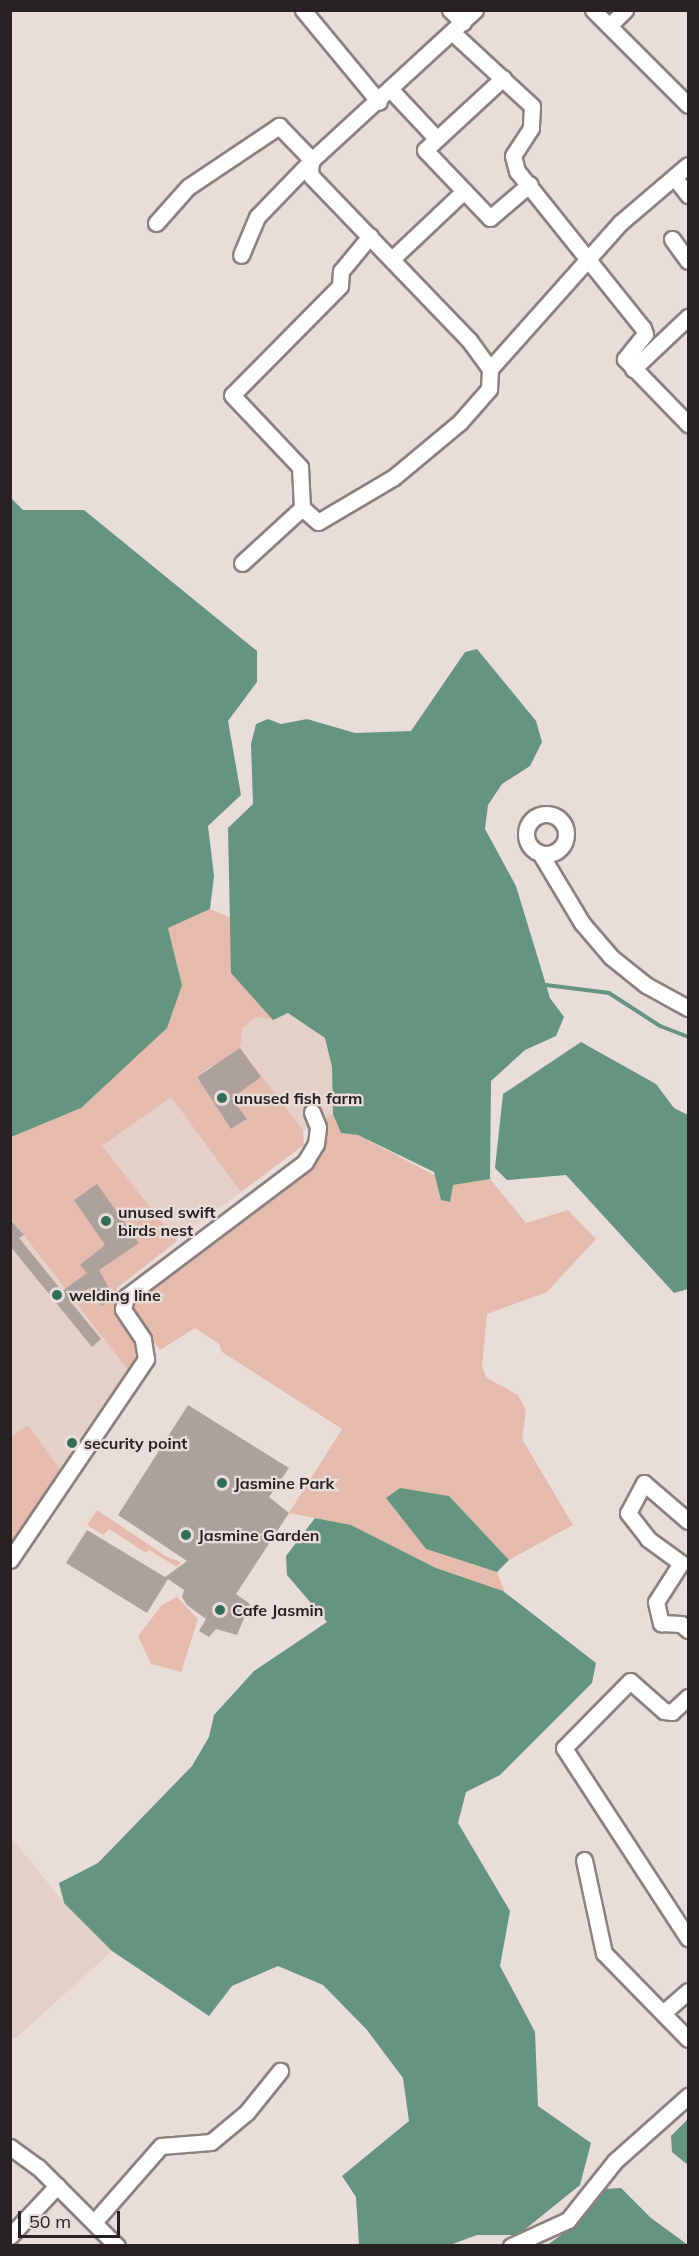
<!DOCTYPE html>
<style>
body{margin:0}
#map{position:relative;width:699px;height:2256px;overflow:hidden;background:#e9ddd9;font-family:Mulish,sans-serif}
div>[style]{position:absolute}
.built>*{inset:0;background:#e4d0c9;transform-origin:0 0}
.green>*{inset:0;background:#e5bbae}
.water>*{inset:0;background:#65947f}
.stream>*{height:4px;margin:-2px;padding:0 2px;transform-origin:2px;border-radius:2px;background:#65947f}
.building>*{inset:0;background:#ada19d}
.roads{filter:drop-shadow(2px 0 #8c817d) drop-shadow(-2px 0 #8c817d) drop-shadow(0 2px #8c817d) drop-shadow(0 -2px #8c817d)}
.minor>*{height:15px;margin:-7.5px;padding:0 7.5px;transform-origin:7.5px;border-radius:7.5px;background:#fff}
.minor>.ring{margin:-7.5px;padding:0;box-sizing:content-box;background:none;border:15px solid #fff;border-radius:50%}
.dots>*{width:16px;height:16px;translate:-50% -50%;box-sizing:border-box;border:3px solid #e9ddd9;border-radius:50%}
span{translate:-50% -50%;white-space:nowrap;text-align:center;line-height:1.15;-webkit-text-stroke:4.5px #e9ddd9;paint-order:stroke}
.poi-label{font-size:16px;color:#272221;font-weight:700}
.left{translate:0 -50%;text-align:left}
.frame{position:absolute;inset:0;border:12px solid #272221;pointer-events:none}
.scale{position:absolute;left:18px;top:2211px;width:102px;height:27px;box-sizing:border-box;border:3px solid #272221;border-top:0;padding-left:8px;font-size:18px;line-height:21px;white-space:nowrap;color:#272221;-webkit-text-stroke:4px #e9ddd9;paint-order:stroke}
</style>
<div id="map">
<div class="built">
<i style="clip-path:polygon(288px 1013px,325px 1038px,332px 1067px,333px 1114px,314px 1129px,303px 1130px,240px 1048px,243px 1028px,256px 1017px,273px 1020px)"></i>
<i style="left:171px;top:1096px;width:119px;height:85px;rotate:54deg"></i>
<i style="clip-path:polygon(10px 1219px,131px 1374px,63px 1474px,28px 1426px,11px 1437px)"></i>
<i style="clip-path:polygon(10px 1836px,64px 1903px,112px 1951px,15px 2039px,10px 2037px)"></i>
</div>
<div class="green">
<i style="clip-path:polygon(evenodd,210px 909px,231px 918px,231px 973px,273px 1020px,256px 1017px,243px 1028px,240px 1048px,303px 1130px,304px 1145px,241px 1192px,171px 1097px,102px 1146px,177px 1241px,117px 1288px,114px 1310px,142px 1357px,131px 1374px,11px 1219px,10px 1137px,81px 1108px,182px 985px,168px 928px,210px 909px,211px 1066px,247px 1119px,232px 1129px,197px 1077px,211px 1066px)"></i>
<i style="clip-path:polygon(333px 1114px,342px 1133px,358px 1135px,453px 1185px,490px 1179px,526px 1223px,568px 1210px,596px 1239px,547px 1292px,487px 1314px,482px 1367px,487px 1378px,518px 1395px,526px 1410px,522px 1439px,573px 1525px,509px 1560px,449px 1496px,386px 1498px,426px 1549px,497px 1572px,505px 1592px,436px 1568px,351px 1525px,289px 1513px,342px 1429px,222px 1352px,219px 1344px,195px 1328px,160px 1350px,128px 1309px,130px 1301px,323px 1145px,324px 1120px)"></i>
<i style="clip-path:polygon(28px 1425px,63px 1474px,11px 1552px,11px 1437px)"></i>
<i style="clip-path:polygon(97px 1510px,167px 1557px,181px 1562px,177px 1567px,149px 1550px,146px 1553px,109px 1529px,103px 1535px,87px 1525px)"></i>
<i style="clip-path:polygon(177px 1597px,198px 1619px,181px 1672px,151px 1664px,138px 1636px,162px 1605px)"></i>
</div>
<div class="water">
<i style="clip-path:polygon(11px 498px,23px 510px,84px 510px,257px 651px,257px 682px,228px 721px,241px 795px,208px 826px,214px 876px,210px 909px,168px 928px,182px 985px,167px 1028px,81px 1108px,11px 1137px)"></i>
<i style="clip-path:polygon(477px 649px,536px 721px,542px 742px,530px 766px,502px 784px,488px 805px,485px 829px,516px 886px,550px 998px,564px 1017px,556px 1036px,525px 1050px,491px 1081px,490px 1179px,453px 1185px,450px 1202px,441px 1200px,434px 1172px,358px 1135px,341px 1133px,333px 1114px,332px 1067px,325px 1038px,288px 1013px,273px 1020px,231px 973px,228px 828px,253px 804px,251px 744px,256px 724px,268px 719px,281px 724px,307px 719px,355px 733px,411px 731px,465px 652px)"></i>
<i style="clip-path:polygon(581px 1042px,656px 1084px,674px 1108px,688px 1115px,688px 1289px,674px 1293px,566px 1175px,507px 1180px,495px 1168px,503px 1094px)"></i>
<i style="clip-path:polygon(400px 1488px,449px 1496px,509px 1560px,497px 1572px,426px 1549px,386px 1498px)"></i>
<i style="clip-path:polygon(315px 1518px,351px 1525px,436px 1568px,503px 1591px,596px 1663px,592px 1683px,500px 1775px,466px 1792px,458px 1823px,510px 1911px,500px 1966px,535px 2032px,538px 2106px,591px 2143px,580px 2185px,518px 2235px,477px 2235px,450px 2245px,359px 2245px,356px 2197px,342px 2176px,409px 2121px,403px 2078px,367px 2030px,323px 1985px,278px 1966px,232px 1986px,209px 2016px,112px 1951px,64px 1903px,59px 1883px,98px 1863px,192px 1766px,209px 1737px,214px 1715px,254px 1671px,327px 1622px,287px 1575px,286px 1556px)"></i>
<i style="clip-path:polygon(688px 2119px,688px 2165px,672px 2152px,671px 2136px)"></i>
<i style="clip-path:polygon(621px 2188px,651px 2218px,688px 2245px,546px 2246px,572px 2227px,604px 2189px)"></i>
</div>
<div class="stream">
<i style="left:546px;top:985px;width:64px;rotate:7.2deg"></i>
<i style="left:609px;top:993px;width:61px;rotate:32.9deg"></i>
<i style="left:660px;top:1026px;width:30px;rotate:21deg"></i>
</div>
<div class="building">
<i style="clip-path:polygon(240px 1048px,261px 1077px,232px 1098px,247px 1119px,231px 1129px,197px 1077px)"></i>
<i style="clip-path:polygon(97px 1184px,139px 1243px,99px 1270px,114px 1298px,102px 1306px,89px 1288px,70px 1301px,101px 1339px,92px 1347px,10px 1246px,10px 1219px,24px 1235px,19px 1238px,62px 1291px,87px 1273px,80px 1265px,105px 1245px,74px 1200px)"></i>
<i style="clip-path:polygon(188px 1405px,289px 1468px,269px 1497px,289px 1513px,236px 1594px,250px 1604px,237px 1635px,216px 1629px,209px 1637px,199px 1631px,206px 1619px,187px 1605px,182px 1597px,184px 1590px,168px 1579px,147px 1613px,66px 1563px,87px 1530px,165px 1577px,187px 1561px,118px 1515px)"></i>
</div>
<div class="roads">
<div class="minor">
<i style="left:303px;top:10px;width:119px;rotate:50.4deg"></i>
<i style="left:450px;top:10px;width:18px;rotate:43deg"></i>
<i style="left:475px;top:10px;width:222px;rotate:137.4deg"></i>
<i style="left:312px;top:160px;width:8px;rotate:104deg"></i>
<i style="left:310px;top:168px;width:8px;rotate:83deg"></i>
<i style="left:311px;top:176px;width:228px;rotate:46.1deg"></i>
<i style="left:469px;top:340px;width:36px;rotate:54deg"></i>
<i style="left:593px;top:10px;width:134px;rotate:45deg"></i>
<i style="left:609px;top:26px;width:23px;rotate:-45deg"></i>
<i style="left:452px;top:32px;width:109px;rotate:42.8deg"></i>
<i style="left:532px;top:106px;width:22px;rotate:93deg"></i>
<i style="left:531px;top:128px;width:33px;rotate:123deg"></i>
<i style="left:513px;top:156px;width:16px;rotate:75deg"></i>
<i style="left:517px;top:171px;width:201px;rotate:51.3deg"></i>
<i style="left:643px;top:328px;width:6px;rotate:72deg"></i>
<i style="left:645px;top:334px;width:32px;rotate:129deg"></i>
<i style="left:625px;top:359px;width:91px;rotate:45.9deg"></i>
<i style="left:503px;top:78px;width:106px;rotate:137.3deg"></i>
<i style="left:425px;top:150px;width:94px;rotate:46.3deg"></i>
<i style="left:490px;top:218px;width:52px;rotate:-40.4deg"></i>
<i style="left:391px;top:90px;width:67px;rotate:46.8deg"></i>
<i style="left:674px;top:177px;width:23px;rotate:52deg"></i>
<i style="left:156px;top:223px;width:48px;rotate:-48.4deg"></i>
<i style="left:188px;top:187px;width:110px;rotate:-33.8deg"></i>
<i style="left:279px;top:126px;width:47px;rotate:45.9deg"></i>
<i style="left:312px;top:160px;width:79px;rotate:134deg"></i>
<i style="left:257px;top:217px;width:41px;rotate:112.8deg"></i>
<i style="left:370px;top:236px;width:45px;rotate:129.6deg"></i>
<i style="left:341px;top:271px;width:15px;rotate:94deg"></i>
<i style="left:340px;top:286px;width:153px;rotate:134.7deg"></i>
<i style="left:232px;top:395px;width:99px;rotate:46.6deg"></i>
<i style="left:300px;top:467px;width:41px;rotate:87.2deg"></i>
<i style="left:302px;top:508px;width:21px;rotate:41deg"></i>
<i style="left:318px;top:522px;width:88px;rotate:-30.6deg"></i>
<i style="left:394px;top:477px;width:86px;rotate:-39.8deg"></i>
<i style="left:460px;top:422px;width:44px;rotate:-48.7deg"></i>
<i style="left:489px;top:389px;width:20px;rotate:-87deg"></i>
<i style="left:490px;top:369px;width:195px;rotate:-48.3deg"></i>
<i style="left:620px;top:223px;width:89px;rotate:-40.5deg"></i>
<i style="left:672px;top:239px;width:27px;rotate:54deg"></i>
<i style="left:392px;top:259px;width:99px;rotate:-43.4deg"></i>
<i style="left:633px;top:369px;width:76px;rotate:-43.4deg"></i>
<i style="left:242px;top:563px;width:81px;rotate:-42.5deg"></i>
<i class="ring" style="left:526px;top:814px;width:25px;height:25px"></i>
<i style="left:540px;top:853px;width:82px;rotate:59deg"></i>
<i style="left:582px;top:923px;width:45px;rotate:49.5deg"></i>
<i style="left:611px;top:957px;width:45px;rotate:38.7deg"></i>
<i style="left:646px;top:985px;width:48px;rotate:28.7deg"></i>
<i style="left:688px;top:1521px;width:58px;rotate:-139.2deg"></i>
<i style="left:644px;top:1483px;width:34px;rotate:118deg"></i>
<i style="left:628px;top:1513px;width:33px;rotate:52deg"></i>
<i style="left:648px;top:1539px;width:41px;rotate:36deg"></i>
<i style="left:681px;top:1563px;width:46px;rotate:122.7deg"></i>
<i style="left:656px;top:1602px;width:22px;rotate:77deg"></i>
<i style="left:661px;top:1623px;width:20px;rotate:3deg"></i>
<i style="left:681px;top:1624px;width:9px;rotate:41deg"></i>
<i style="left:10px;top:1560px;width:243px;rotate:-55.9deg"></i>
<i style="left:146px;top:1359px;width:20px;rotate:-99deg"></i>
<i style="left:143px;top:1339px;width:36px;rotate:-124deg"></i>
<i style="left:123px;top:1309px;width:12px;rotate:-76deg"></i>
<i style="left:126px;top:1297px;width:224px;rotate:-37deg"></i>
<i style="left:305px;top:1162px;width:21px;rotate:-59deg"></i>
<i style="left:316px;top:1144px;width:17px;rotate:-83deg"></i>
<i style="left:318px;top:1127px;width:16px;rotate:-112deg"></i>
<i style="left:688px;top:1697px;width:22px;rotate:137deg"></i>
<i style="left:672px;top:1712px;width:8px;rotate:-173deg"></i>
<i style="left:664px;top:1711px;width:45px;rotate:-138.6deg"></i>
<i style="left:630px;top:1681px;width:94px;rotate:134.6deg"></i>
<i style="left:564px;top:1748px;width:227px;rotate:56.9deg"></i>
<i style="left:584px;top:1860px;width:95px;rotate:77.9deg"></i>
<i style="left:604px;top:1953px;width:120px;rotate:45.7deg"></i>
<i style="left:664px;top:2012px;width:32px;rotate:-41deg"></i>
<i style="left:10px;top:2147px;width:34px;rotate:36deg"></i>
<i style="left:38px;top:2167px;width:112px;rotate:45deg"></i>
<i style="left:95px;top:2221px;width:100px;rotate:-48.7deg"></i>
<i style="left:161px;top:2146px;width:50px;rotate:-4.6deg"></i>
<i style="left:211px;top:2142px;width:47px;rotate:-39.8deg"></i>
<i style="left:247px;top:2112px;width:53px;rotate:-51.2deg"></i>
<i style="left:10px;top:2236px;width:69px;rotate:-46.8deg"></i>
<i style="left:511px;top:2246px;width:63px;rotate:-24.5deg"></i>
<i style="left:568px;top:2220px;width:75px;rotate:-51.5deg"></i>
<i style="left:615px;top:2161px;width:98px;rotate:-41.7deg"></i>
</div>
</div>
<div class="dots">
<i style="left:222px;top:1098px;background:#336d55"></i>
<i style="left:106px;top:1221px;background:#336d55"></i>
<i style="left:57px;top:1295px;background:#336d55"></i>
<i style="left:72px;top:1443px;background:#336d55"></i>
<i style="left:222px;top:1483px;background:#336d55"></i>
<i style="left:186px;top:1535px;background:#336d55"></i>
<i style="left:220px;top:1610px;background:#336d55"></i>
</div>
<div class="poi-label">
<span class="left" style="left:234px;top:1098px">unused fish farm</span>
<span class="left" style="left:118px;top:1221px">unused swift<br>birds nest</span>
<span class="left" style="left:69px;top:1295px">welding line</span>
<span class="left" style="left:84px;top:1443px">security point</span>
<span class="left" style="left:234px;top:1483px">Jasmine Park</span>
<span class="left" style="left:198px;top:1535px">Jasmine Garden</span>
<span class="left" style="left:232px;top:1610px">Cafe Jasmin</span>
</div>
<div class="frame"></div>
<div class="scale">50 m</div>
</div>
